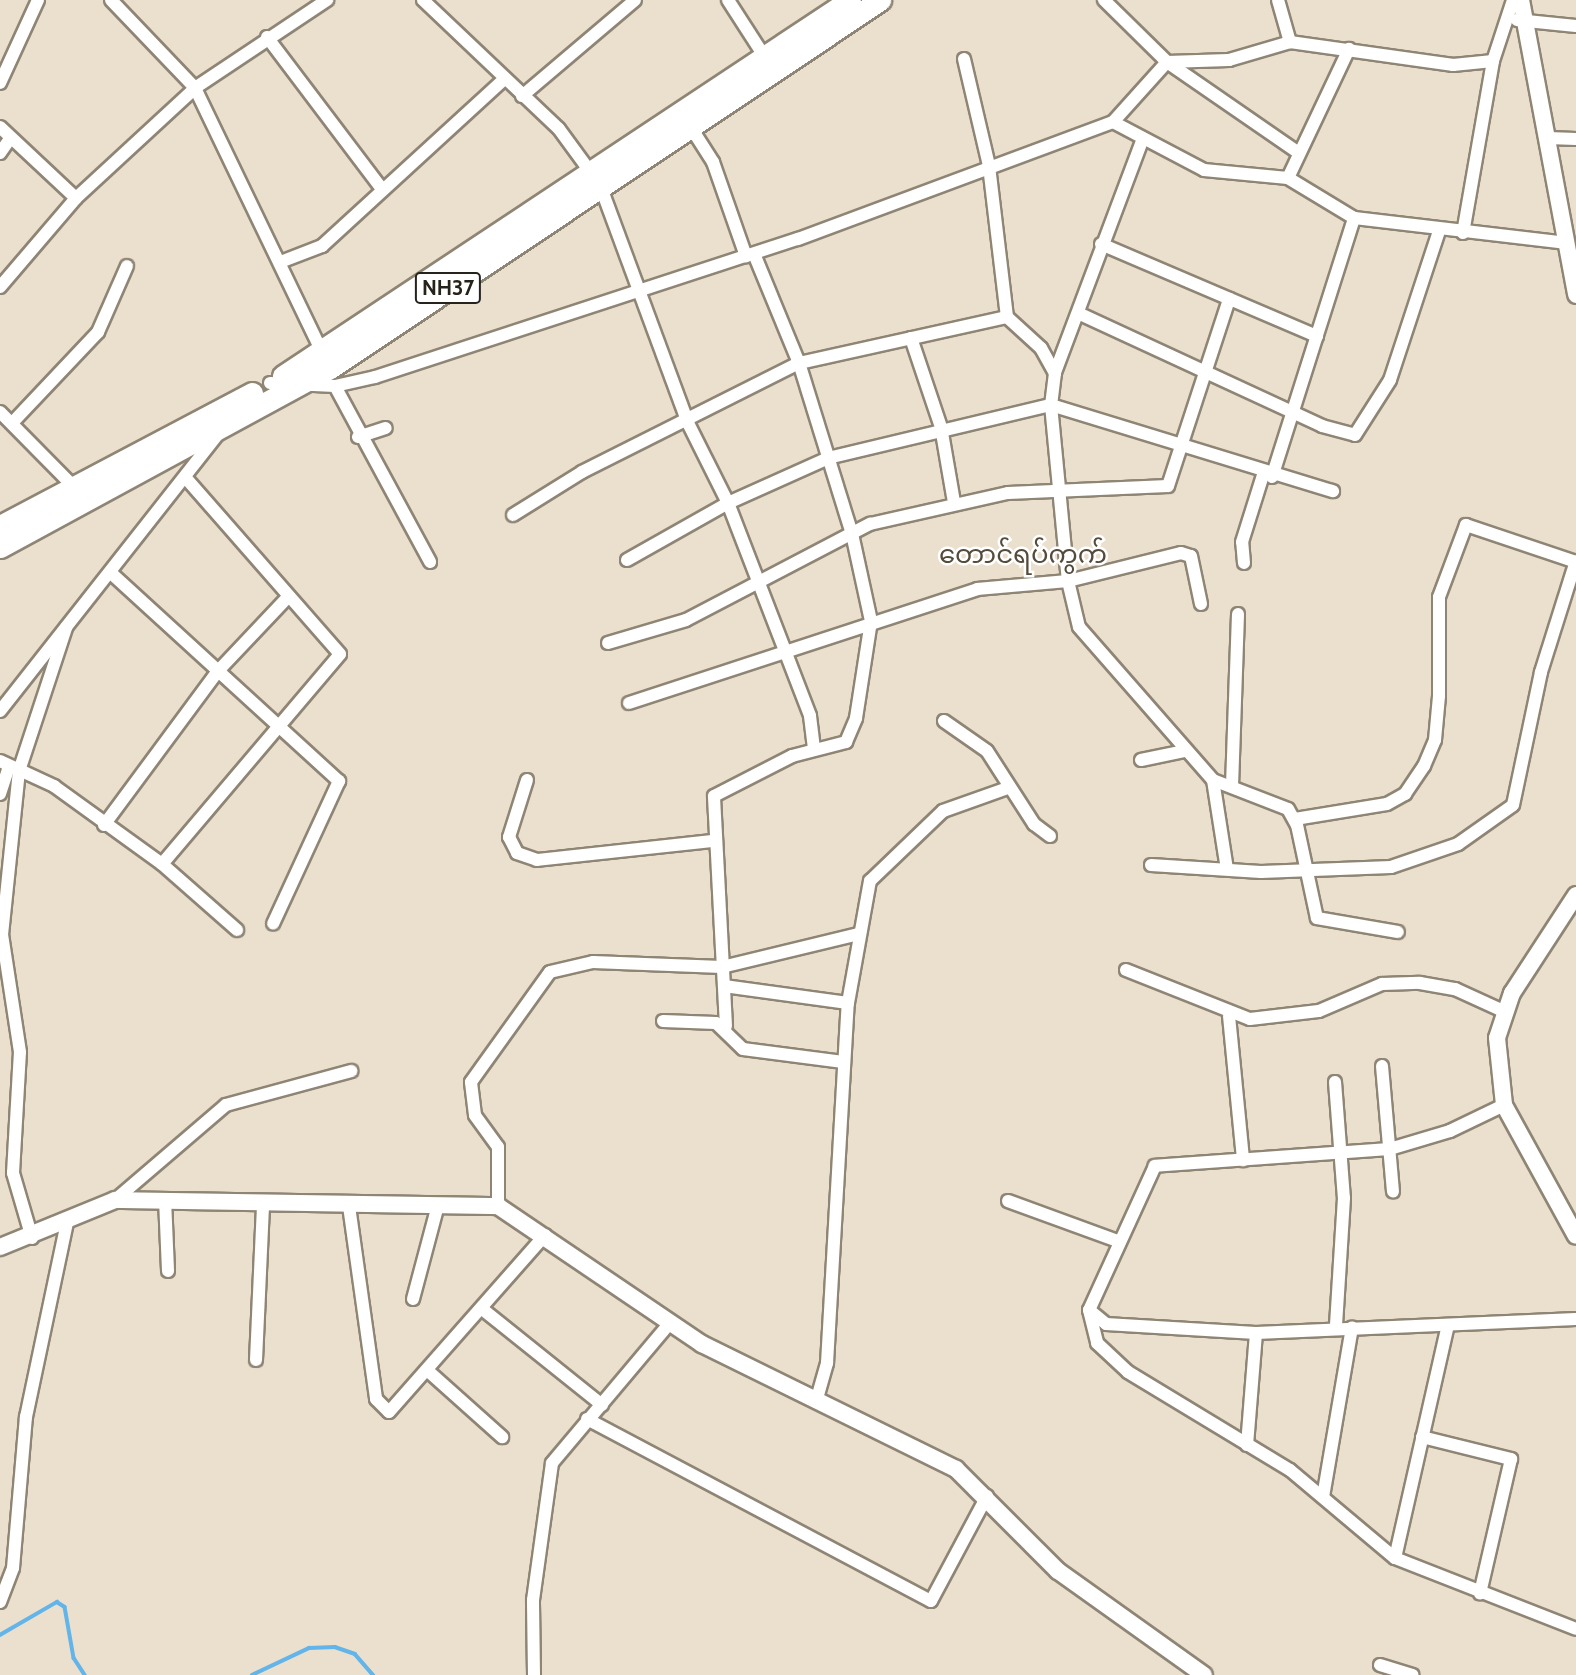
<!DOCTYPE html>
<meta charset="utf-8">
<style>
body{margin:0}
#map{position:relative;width:1576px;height:1675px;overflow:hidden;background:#ebe0ce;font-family:Cabin,"Noto Sans Myanmar",sans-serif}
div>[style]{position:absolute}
.stream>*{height:3.5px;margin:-1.75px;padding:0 1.75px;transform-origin:1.75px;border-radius:1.75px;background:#63b4e8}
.roads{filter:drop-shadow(2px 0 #8f8575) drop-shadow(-2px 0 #8f8575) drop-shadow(0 2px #8f8575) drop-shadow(0 -2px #8f8575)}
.minor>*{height:12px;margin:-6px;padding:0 6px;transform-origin:6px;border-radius:6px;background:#fff}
.tertiary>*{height:16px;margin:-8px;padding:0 8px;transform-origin:8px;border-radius:8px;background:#fff}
.trunk>*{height:21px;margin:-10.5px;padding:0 10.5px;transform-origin:10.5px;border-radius:10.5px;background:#fff}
span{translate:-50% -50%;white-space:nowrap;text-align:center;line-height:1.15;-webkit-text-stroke:5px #fff;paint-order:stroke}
.shield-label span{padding:2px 5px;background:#fff;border:2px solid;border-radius:5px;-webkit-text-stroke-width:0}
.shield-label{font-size:21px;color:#26221c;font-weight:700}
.quarter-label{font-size:26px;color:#544b3c}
</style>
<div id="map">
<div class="stream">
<i style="left:0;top:1635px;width:66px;rotate:-30.1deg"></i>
<i style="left:57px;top:1602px;width:9px;rotate:32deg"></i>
<i style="left:65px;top:1607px;width:52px;rotate:80deg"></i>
<i style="left:74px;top:1658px;width:20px;rotate:57deg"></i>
<i style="left:252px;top:1675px;width:63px;rotate:-25.3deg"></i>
<i style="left:309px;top:1648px;width:26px;rotate:-2deg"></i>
<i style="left:335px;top:1647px;width:21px;rotate:19deg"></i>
<i style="left:355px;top:1654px;width:28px;rotate:49deg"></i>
</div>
<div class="roads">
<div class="minor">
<i style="left:111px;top:0;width:122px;rotate:46.3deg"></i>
<i style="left:195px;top:88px;width:295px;rotate:64.3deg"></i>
<i style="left:423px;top:0;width:187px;rotate:43.5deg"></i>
<i style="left:559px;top:129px;width:69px;rotate:53.8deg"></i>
<i style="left:600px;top:185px;width:254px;rotate:69.7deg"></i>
<i style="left:688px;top:423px;width:89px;rotate:63.4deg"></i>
<i style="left:728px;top:503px;width:228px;rotate:68.9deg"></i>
<i style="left:810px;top:716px;width:32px;rotate:83deg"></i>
<i style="left:728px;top:0;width:74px;rotate:57.2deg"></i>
<i style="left:1104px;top:0;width:88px;rotate:44.5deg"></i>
<i style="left:1167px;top:62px;width:160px;rotate:34.6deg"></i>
<i style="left:1278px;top:0;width:44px;rotate:74.1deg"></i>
<i style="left:1517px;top:20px;width:59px;rotate:5.8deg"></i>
<i style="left:267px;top:37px;width:191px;rotate:52.9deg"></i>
<i style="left:964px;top:59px;width:110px;rotate:76.8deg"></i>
<i style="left:989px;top:166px;width:152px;rotate:83.2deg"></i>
<i style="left:1007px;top:317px;width:46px;rotate:42.4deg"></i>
<i style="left:1041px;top:348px;width:29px;rotate:61deg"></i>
<i style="left:0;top:83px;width:91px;rotate:-65.4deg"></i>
<i style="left:522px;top:96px;width:148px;rotate:-40.3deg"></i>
<i style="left:1113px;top:122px;width:103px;rotate:27.8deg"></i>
<i style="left:1204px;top:170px;width:84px;rotate:5.4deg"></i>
<i style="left:1288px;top:178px;width:77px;rotate:31.2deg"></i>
<i style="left:1354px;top:218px;width:215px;rotate:6.7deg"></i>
<i style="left:690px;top:126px;width:43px;rotate:57.4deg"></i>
<i style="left:713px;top:162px;width:100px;rotate:70.7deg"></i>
<i style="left:0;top:127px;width:104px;rotate:43.1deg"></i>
<i style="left:1548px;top:138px;width:28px;rotate:2deg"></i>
<i style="left:1142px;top:141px;width:248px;rotate:110.6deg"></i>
<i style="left:1055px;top:373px;width:32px;rotate:97deg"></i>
<i style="left:1051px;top:405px;width:177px;rotate:84.5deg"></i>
<i style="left:1068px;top:581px;width:47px;rotate:76.6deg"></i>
<i style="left:1079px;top:627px;width:203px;rotate:48.8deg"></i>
<i style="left:1213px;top:780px;width:80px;rotate:21.1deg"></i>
<i style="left:1288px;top:809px;width:18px;rotate:61deg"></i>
<i style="left:1297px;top:825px;width:95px;rotate:77.9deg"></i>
<i style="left:1317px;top:918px;width:82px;rotate:9.8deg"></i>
<i style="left:0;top:153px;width:16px;rotate:-55deg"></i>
<i style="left:1288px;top:178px;width:143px;rotate:-64.7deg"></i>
<i style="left:1463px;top:233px;width:175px;rotate:-80.1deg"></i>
<i style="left:1493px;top:61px;width:64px;rotate:-71.8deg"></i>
<i style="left:1101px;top:244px;width:235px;rotate:23.1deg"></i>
<i style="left:283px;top:261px;width:42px;rotate:-21deg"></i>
<i style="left:322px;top:246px;width:246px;rotate:-42.5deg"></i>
<i style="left:0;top:287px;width:117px;rotate:-49.5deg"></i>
<i style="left:76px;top:198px;width:162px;rotate:-42.7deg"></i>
<i style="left:195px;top:88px;width:159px;rotate:-33.7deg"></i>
<i style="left:1078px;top:313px;width:269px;rotate:24.8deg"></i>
<i style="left:1322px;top:426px;width:34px;rotate:15deg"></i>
<i style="left:1355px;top:435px;width:65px;rotate:-57.5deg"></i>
<i style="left:1390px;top:380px;width:157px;rotate:-71.8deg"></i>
<i style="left:911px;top:338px;width:94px;rotate:71.4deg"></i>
<i style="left:941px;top:427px;width:76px;rotate:80.2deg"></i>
<i style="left:270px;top:383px;width:65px;rotate:2.6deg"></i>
<i style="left:335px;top:386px;width:41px;rotate:-12.7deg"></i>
<i style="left:375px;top:377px;width:445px;rotate:-18.1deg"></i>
<i style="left:798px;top:239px;width:336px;rotate:-20.4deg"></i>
<i style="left:1113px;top:122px;width:81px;rotate:-48deg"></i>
<i style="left:1167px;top:62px;width:62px;rotate:-1.8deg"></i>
<i style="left:1229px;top:60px;width:64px;rotate:-16.4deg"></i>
<i style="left:1290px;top:42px;width:165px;rotate:8deg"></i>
<i style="left:1453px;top:65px;width:40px;rotate:-5.7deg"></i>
<i style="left:335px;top:386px;width:200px;rotate:61.6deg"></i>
<i style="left:0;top:412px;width:111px;rotate:45.4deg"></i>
<i style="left:13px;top:422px;width:124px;rotate:-46.6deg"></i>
<i style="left:98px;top:332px;width:72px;rotate:-66.3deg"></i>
<i style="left:358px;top:437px;width:29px;rotate:-18deg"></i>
<i style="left:1272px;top:477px;width:272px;rotate:-72.4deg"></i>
<i style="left:513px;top:515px;width:81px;rotate:-31.9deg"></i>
<i style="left:582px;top:472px;width:243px;rotate:-26.7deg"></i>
<i style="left:799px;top:363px;width:213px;rotate:-12.5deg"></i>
<i style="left:627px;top:560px;width:116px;rotate:-29.4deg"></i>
<i style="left:728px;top:503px;width:110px;rotate:-24.2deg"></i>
<i style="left:828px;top:458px;width:229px;rotate:-13.4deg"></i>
<i style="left:1051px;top:405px;width:295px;rotate:17deg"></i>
<i style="left:1244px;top:563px;width:21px;rotate:-95deg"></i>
<i style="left:1242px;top:542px;width:70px;rotate:-72.6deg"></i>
<i style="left:111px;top:573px;width:309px;rotate:42.4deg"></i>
<i style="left:339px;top:781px;width:157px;rotate:114.8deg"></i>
<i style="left:608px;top:643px;width:81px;rotate:-16.4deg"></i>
<i style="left:686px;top:620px;width:208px;rotate:-27.6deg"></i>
<i style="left:870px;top:524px;width:141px;rotate:-12.7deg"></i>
<i style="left:1008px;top:493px;width:160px;rotate:-2.5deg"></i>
<i style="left:1168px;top:486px;width:197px;rotate:-71.9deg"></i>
<i style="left:629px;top:703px;width:366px;rotate:-18.1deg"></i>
<i style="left:977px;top:589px;width:91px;rotate:-5deg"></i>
<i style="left:1068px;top:581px;width:116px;rotate:-13.9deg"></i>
<i style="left:1181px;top:553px;width:10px;rotate:17deg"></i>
<i style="left:1191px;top:556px;width:49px;rotate:78.2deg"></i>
<i style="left:0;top:711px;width:356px;rotate:-51.8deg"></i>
<i style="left:944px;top:721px;width:52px;rotate:34.9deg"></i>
<i style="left:987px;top:751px;width:87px;rotate:57.2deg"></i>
<i style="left:1034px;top:824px;width:20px;rotate:37deg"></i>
<i style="left:1141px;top:760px;width:45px;rotate:-11.6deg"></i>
<i style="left:0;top:761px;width:60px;rotate:24.8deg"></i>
<i style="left:54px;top:786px;width:133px;rotate:35.8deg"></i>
<i style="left:162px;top:864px;width:100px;rotate:41.3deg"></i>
<i style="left:527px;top:780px;width:60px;rotate:107.5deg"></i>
<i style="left:509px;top:837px;width:18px;rotate:63deg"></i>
<i style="left:517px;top:853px;width:21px;rotate:19deg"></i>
<i style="left:537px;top:860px;width:177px;rotate:-6.2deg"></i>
<i style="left:1213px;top:780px;width:90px;rotate:81.1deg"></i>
<i style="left:1232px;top:786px;width:172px;rotate:-88deg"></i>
<i style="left:0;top:794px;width:28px;rotate:-72deg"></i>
<i style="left:1295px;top:819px;width:93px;rotate:-9.3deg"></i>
<i style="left:1387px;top:804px;width:21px;rotate:-29deg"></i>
<i style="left:1405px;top:794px;width:34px;rotate:-56deg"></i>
<i style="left:1424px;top:766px;width:28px;rotate:-67deg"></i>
<i style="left:1435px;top:740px;width:44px;rotate:-84.8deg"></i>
<i style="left:1439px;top:696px;width:99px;rotate:-90deg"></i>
<i style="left:1439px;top:597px;width:77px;rotate:-69.4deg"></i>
<i style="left:1466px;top:525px;width:116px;rotate:18.6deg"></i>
<i style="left:104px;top:825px;width:192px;rotate:-53.5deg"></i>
<i style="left:218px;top:671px;width:103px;rotate:-46.6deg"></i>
<i style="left:162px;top:864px;width:275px;rotate:-49.7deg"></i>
<i style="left:340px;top:654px;width:232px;rotate:-131.2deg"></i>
<i style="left:1151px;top:865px;width:110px;rotate:3.6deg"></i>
<i style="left:1261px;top:872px;width:130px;rotate:-2.2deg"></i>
<i style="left:1391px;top:867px;width:71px;rotate:-18.9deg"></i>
<i style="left:1458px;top:844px;width:67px;rotate:-35.3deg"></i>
<i style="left:1513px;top:805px;width:136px;rotate:-78.1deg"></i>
<i style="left:1541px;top:672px;width:116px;rotate:-72.5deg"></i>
<i style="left:1126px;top:970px;width:133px;rotate:21.6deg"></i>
<i style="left:1250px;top:1019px;width:69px;rotate:-6.6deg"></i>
<i style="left:1319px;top:1011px;width:69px;rotate:-23.2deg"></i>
<i style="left:1382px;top:984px;width:38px;rotate:-2deg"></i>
<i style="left:1420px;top:983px;width:36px;rotate:10deg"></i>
<i style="left:1455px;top:989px;width:53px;rotate:24.6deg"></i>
<i style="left:724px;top:986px;width:125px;rotate:7.8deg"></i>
<i style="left:1229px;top:1016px;width:145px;rotate:84.4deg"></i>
<i style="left:663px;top:1021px;width:53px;rotate:2.2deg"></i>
<i style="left:716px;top:1023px;width:37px;rotate:44deg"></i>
<i style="left:743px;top:1049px;width:101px;rotate:7.4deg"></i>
<i style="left:726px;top:1026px;width:230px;rotate:-93deg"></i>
<i style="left:714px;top:796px;width:88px;rotate:-27.1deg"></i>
<i style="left:792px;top:756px;width:56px;rotate:-14.5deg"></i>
<i style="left:846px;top:742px;width:26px;rotate:-67deg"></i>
<i style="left:856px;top:718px;width:98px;rotate:-81.2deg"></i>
<i style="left:871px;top:621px;width:89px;rotate:-102.3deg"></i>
<i style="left:852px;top:534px;width:179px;rotate:-107.2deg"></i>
<i style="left:799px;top:363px;width:118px;rotate:-112.4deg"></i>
<i style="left:1382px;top:1066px;width:126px;rotate:85deg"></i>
<i style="left:1335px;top:1082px;width:116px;rotate:85.6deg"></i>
<i style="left:1344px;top:1198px;width:127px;rotate:93.6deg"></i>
<i style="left:1504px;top:1105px;width:60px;rotate:154.3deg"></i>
<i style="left:1450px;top:1131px;width:63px;rotate:163.3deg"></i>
<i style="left:1390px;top:1149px;width:236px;rotate:175.9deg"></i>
<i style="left:1155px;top:1166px;width:158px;rotate:114.6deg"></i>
<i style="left:1089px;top:1310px;width:22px;rotate:39deg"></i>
<i style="left:1106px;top:1324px;width:150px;rotate:3.4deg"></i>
<i style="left:1256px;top:1333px;width:320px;rotate:-2.5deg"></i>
<i style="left:165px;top:1199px;width:72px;rotate:87.6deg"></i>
<i style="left:115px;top:1200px;width:146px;rotate:-40.6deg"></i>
<i style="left:226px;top:1105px;width:130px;rotate:-15.2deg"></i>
<i style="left:1008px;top:1201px;width:117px;rotate:20deg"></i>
<i style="left:349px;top:1206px;width:195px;rotate:82deg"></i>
<i style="left:376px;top:1399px;width:18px;rotate:45deg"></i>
<i style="left:389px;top:1412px;width:236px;rotate:-48.6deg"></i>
<i style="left:498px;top:1206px;width:59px;rotate:-90deg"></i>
<i style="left:498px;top:1147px;width:39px;rotate:-126deg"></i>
<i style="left:475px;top:1115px;width:33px;rotate:-97deg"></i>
<i style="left:471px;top:1082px;width:135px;rotate:-54.3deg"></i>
<i style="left:550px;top:972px;width:44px;rotate:-13.1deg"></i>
<i style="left:593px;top:962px;width:129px;rotate:2.2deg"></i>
<i style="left:722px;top:967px;width:140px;rotate:-13.6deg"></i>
<i style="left:32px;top:1238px;width:68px;rotate:-106.3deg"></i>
<i style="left:13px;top:1173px;width:121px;rotate:-86.7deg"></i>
<i style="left:20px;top:1052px;width:118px;rotate:-98.7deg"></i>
<i style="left:2px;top:935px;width:165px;rotate:-84.1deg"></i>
<i style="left:19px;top:771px;width:151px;rotate:-71.8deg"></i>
<i style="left:413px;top:1299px;width:97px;rotate:-75.1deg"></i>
<i style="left:481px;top:1308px;width:155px;rotate:38.7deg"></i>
<i style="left:1089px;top:1310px;width:34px;rotate:76deg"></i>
<i style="left:1097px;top:1343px;width:42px;rotate:43.1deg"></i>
<i style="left:1128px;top:1372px;width:189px;rotate:31.2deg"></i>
<i style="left:1290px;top:1470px;width:137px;rotate:40deg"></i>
<i style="left:1395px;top:1558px;width:194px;rotate:21.4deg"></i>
<i style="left:256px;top:1360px;width:157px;rotate:-87.4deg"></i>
<i style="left:427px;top:1370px;width:101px;rotate:41.8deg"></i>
<i style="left:816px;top:1402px;width:41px;rotate:-74.2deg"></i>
<i style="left:827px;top:1363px;width:361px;rotate:-86.7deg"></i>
<i style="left:848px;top:1003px;width:124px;rotate:-79.8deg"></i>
<i style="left:870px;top:881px;width:101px;rotate:-43.8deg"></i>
<i style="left:943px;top:811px;width:69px;rotate:-19.5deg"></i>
<i style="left:587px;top:1419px;width:389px;rotate:27.9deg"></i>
<i style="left:931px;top:1601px;width:119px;rotate:-61.9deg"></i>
<i style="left:1422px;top:1437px;width:92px;rotate:13.9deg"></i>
<i style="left:1511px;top:1459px;width:138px;rotate:103deg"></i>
<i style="left:1247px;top:1445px;width:112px;rotate:-85.4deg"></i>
<i style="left:1323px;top:1497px;width:172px;rotate:-80.3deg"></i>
<i style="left:1395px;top:1558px;width:235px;rotate:-77.2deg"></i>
<i style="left:0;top:1602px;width:36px;rotate:-69deg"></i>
<i style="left:13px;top:1568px;width:152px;rotate:-85.1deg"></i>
<i style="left:26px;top:1417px;width:199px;rotate:-78.1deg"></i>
<i style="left:1380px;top:1665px;width:34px;rotate:17deg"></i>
<i style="left:534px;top:1675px;width:75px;rotate:-90.8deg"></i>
<i style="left:533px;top:1600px;width:138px;rotate:-82.1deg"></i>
<i style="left:552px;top:1463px;width:183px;rotate:-49.9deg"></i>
</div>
<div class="tertiary">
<i style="left:1521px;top:0;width:300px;rotate:79.4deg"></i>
<i style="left:1576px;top:895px;width:117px;rotate:123.1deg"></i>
<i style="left:1512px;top:993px;width:47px;rotate:108.4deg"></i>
<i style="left:1497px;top:1038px;width:67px;rotate:84deg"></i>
<i style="left:1504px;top:1105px;width:149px;rotate:61.2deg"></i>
<i style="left:0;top:1247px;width:124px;rotate:-22.2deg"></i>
<i style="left:115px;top:1200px;width:383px;rotate:0.9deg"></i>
<i style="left:498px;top:1206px;width:246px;rotate:34.1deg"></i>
<i style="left:702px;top:1344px;width:283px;rotate:26.2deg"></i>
<i style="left:956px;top:1469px;width:144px;rotate:45deg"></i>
<i style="left:1058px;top:1571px;width:179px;rotate:35.5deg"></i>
</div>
<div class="trunk">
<i style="left:283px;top:376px;width:680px;rotate:-33.55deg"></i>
<i style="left:0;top:526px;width:285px;rotate:-27.8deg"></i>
<i style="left:0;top:547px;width:375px;rotate:-28.5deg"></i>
<i style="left:330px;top:368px;width:662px;rotate:-33.79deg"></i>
</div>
</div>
<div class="shield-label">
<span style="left:448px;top:288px">NH37</span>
</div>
<div class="quarter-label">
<span style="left:1023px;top:555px">တောင်ရပ်ကွက်</span>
</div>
</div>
